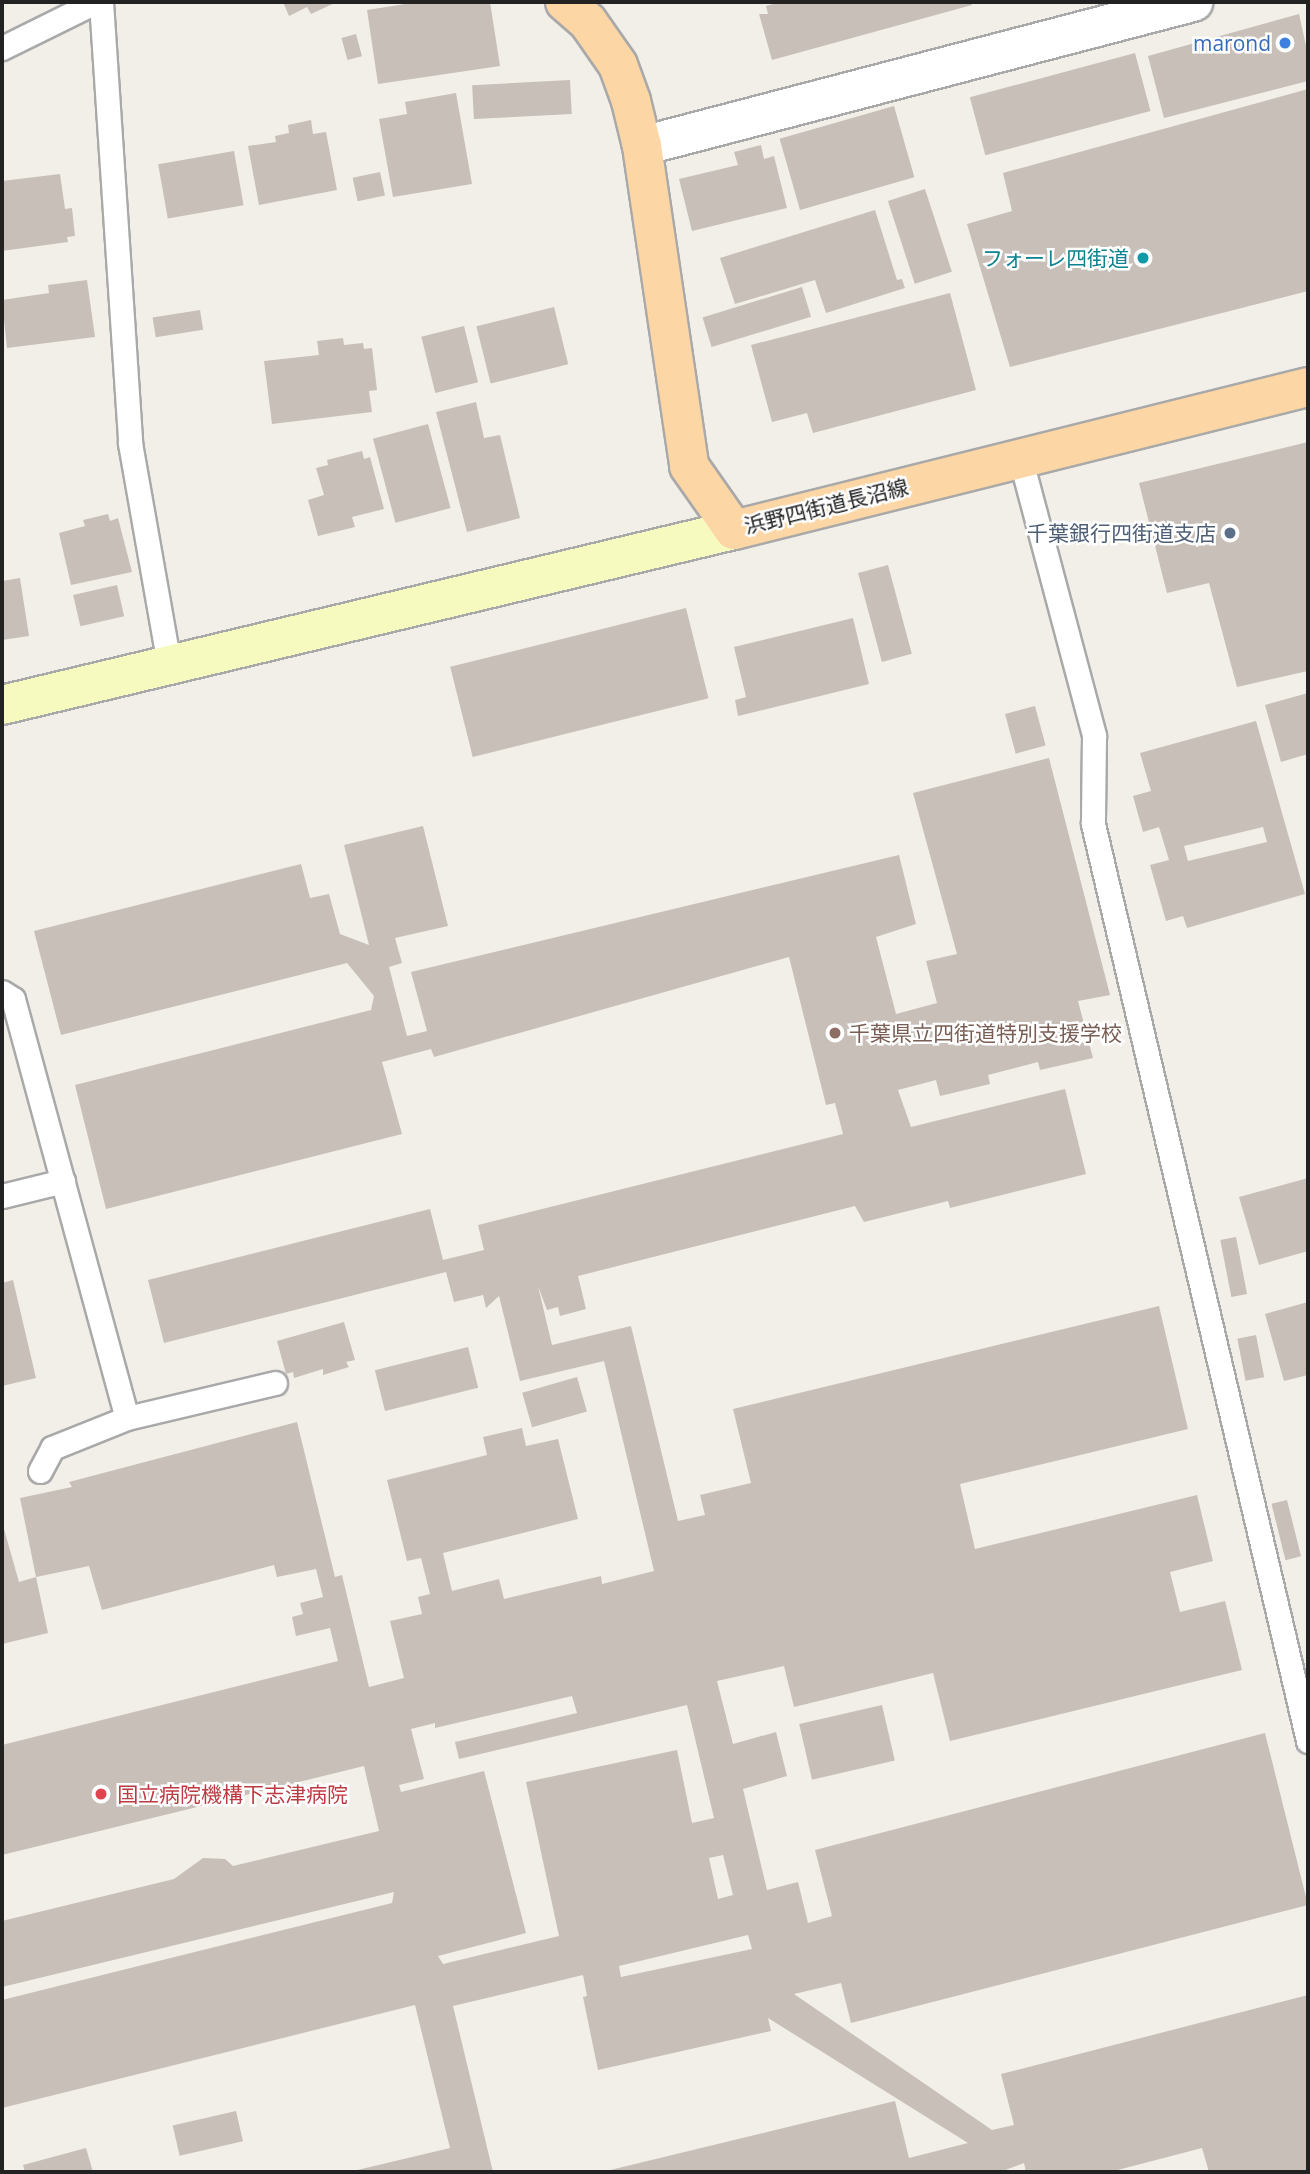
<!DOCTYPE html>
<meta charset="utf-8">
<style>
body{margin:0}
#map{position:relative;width:1310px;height:2174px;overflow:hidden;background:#f2efe9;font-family:"Open Sans","Noto Sans JP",sans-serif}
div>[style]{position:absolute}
.building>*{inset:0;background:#c7bfb8;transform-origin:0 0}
.roads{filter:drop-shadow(2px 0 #a9a9a9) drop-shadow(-2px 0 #a9a9a9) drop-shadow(0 2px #a9a9a9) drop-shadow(0 -2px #a9a9a9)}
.lane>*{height:23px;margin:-11.5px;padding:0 11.5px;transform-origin:11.5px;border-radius:11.5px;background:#fff}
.street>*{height:38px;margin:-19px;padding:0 19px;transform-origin:19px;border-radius:19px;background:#fff}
.secondary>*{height:38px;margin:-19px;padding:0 19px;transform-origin:19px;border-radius:19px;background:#f7fabf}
.primary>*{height:38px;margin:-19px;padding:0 19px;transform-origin:19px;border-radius:19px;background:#fcd6a4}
.dots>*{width:19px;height:19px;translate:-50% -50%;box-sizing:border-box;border:4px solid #fff;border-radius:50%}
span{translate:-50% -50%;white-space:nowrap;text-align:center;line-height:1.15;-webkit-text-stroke:5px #fff;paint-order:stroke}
.shop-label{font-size:21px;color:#366cbe}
.right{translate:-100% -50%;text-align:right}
.culture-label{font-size:21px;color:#0d838f}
.street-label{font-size:21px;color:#222}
.service-label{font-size:21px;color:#4e5e75}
.education-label{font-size:21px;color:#785e54}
.left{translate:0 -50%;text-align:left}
.health-label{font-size:21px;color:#be3a42}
.frame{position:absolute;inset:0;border:4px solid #222;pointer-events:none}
</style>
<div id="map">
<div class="building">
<i style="clip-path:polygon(283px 2px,337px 2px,311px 14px,307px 7px,289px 16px)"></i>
<i style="clip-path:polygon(418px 2px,490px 2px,500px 66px,378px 84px,367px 10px)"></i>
<i style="clip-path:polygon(781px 2px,971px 2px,972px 5px,772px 60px,759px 14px,768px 14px,766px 6px)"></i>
<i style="clip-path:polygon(1299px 14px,1308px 55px,1308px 81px,1164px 118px,1148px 56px)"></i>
<i style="left:356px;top:34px;width:23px;height:15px;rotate:75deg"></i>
<i style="left:1135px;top:53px;width:60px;height:171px;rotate:75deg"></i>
<i style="left:570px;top:80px;width:34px;height:98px;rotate:87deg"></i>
<i style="clip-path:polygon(1308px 89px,1308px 291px,1010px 367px,967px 224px,1012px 211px,1003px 173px)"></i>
<i style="clip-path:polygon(456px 93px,472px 184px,393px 197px,379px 119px,407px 114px,405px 102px)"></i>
<i style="left:894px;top:106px;width:74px;height:119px;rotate:74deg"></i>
<i style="clip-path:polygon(311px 120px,313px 134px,326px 132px,337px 190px,259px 205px,248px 146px,276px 142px,275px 136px,289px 133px,288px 125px)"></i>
<i style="clip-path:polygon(761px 145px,764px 159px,774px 156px,787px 208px,692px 231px,679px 179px,738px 165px,734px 152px)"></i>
<i style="left:234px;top:151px;width:55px;height:77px;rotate:80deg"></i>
<i style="left:380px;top:172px;width:24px;height:28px;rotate:78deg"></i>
<i style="clip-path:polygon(60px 174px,65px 209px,72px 208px,75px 236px,67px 237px,68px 242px,2px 251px,2px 181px)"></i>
<i style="left:925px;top:189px;width:87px;height:39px;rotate:72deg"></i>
<i style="clip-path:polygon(875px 210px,897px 280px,902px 279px,905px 288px,826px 313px,815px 280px,735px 304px,720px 258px)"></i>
<i style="clip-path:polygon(87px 280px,95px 337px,7px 348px,2px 300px,49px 293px,48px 285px)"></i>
<i style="left:802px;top:287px;width:31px;height:104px;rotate:73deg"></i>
<i style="clip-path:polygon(950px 293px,976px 390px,813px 433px,807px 413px,772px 422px,751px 345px)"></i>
<i style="left:554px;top:307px;width:59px;height:80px;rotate:76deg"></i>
<i style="left:200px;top:310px;width:20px;height:48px;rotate:81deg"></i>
<i style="left:464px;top:326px;width:58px;height:44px;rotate:76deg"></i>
<i style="clip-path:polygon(343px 338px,344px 345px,363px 343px,364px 349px,372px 348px,377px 390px,369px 391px,372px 412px,272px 424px,264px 361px,319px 355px,317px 341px)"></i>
<i style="clip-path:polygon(476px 402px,484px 438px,500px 435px,520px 518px,467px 532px,436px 412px)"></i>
<i style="left:428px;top:424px;width:87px;height:57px;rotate:75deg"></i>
<i style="clip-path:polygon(1308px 442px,1308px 671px,1237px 687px,1209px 583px,1167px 593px,1139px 483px)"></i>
<i style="clip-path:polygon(362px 451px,364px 459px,370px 457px,384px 509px,352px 517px,355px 527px,318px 536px,308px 500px,324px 495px,316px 468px,328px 465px,327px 460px)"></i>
<i style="clip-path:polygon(108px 514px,110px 521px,118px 518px,132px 572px,71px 585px,59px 533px,85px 526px,83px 520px)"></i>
<i style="left:888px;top:565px;width:92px;height:31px;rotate:75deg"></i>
<i style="clip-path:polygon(20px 578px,29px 636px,2px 640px,2px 581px)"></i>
<i style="left:117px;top:585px;width:32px;height:45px;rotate:77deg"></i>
<i style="left:686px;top:608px;width:93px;height:243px;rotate:76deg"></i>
<i style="clip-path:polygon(853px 618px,869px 684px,738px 716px,735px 700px,746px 697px,734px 647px)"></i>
<i style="clip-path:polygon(1308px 693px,1308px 754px,1281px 762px,1265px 705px)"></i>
<i style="left:1035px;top:706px;width:41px;height:31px;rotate:75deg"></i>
<i style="clip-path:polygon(evenodd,1256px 721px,1305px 894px,1187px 928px,1183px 916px,1166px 921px,1150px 865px,1169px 860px,1159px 827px,1143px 832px,1133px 796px,1151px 791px,1140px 753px,1256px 721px,1263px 827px,1267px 842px,1188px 861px,1184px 846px,1263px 827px)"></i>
<i style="clip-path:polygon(evenodd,1049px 758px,1110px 995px,1078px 1001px,1093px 1058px,1040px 1070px,1038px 1062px,988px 1075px,990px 1084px,940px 1096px,936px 1080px,898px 1090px,911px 1127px,1065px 1089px,1086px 1174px,950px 1208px,948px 1201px,864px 1222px,855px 1206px,578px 1276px,586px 1309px,560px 1316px,558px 1307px,547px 1310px,538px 1286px,552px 1345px,631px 1326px,678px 1521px,705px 1515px,700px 1495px,751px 1483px,733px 1409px,1159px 1306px,1188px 1429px,960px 1484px,975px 1549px,1197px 1495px,1213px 1561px,1170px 1572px,1180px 1612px,1225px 1601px,1242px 1670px,950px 1741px,933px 1673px,794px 1707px,784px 1666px,717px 1681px,733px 1744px,776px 1732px,787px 1776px,743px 1789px,767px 1890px,798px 1882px,808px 1923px,832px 1916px,815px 1850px,1265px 1733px,1308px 1905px,851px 2023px,841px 1983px,794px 1994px,992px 2130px,1014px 2125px,1001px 2074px,1308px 1995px,1308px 2172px,1209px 2172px,1202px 2148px,1110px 2172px,1026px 2172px,1024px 2163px,1000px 2172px,602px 2172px,895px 2101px,909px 2158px,968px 2143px,768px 2018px,771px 2031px,598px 2070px,583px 1997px,587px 1996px,583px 1975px,453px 2006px,493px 2172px,349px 2172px,450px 2148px,415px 2005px,2px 2108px,2px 2000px,392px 1903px,394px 1892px,2px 1987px,2px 1921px,174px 1879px,203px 1858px,225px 1859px,233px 1866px,379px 1831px,364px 1766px,2px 1855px,2px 1745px,338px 1661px,330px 1628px,296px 1636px,292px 1617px,303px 1614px,300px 1603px,323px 1597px,316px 1569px,277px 1577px,274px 1565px,102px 1610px,89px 1566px,36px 1577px,20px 1498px,72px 1487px,69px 1482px,297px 1422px,335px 1577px,342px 1575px,369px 1687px,404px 1678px,390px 1621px,422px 1614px,418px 1597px,430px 1594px,421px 1558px,407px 1561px,387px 1480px,487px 1455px,483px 1437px,522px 1428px,526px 1446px,558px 1439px,578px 1519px,443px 1553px,452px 1591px,499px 1579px,504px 1599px,601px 1576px,602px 1584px,654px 1571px,604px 1361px,520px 1381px,499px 1296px,486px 1308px,483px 1295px,454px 1302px,446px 1272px,164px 1343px,148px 1280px,430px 1209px,443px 1260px,484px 1250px,478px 1225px,843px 1134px,835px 1103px,826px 1105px,789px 957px,434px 1057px,431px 1049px,382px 1062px,402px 1134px,106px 1209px,75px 1085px,371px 1010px,374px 996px,347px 963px,61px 1035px,34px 931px,301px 864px,310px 898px,329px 894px,340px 934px,369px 945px,344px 845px,423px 826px,448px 926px,395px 938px,402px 963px,389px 967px,407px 1036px,427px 1031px,411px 972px,899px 855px,916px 924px,876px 937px,896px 1014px,937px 1003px,926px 961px,957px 954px,913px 793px,1049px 758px,572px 1696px,577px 1713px,455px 1742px,459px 1759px,687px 1705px,714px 1818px,692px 1823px,677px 1750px,526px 1782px,559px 1936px,443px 1964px,438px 1956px,526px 1933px,484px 1771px,401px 1792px,399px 1785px,424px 1779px,411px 1729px,435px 1723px,435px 1728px,572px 1696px,1049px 758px,723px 1855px,733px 1895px,718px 1899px,709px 1858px,723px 1855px,1049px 758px,748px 1935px,752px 1949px,621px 1977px,619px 1966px,748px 1935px)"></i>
<i style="clip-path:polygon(1308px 1178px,1308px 1251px,1259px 1265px,1239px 1197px)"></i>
<i style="left:1236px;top:1237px;width:58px;height:16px;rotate:79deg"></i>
<i style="clip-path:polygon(13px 1280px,36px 1378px,2px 1386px,2px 1283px)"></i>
<i style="clip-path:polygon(1308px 1302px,1308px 1375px,1284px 1381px,1265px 1314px)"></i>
<i style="clip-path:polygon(344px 1322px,355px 1360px,346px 1362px,349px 1367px,323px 1375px,323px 1369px,294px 1378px,293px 1372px,286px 1374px,277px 1341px)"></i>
<i style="left:1256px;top:1335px;width:43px;height:19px;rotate:79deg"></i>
<i style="left:468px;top:1347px;width:42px;height:96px;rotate:76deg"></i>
<i style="left:577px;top:1377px;width:36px;height:57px;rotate:74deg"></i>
<i style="left:1287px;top:1500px;width:58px;height:16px;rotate:76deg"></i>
<i style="clip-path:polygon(2px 1522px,19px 1582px,36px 1577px,48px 1633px,2px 1644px)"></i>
<i style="left:882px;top:1705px;width:57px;height:85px;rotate:77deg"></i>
<i style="left:236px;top:2111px;width:31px;height:65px;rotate:77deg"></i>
<i style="clip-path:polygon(86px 2148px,93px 2172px,25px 2172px,23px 2165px)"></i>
</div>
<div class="roads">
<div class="lane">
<i style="left:101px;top:2px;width:442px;rotate:86.2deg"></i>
<i style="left:130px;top:443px;width:225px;rotate:80deg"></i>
<i style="left:2px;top:48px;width:104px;rotate:-26.3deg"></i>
<i style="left:1020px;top:457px;width:289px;rotate:75.1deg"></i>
<i style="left:1094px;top:736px;width:88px;rotate:90.7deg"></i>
<i style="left:1093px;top:824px;width:942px;rotate:76.8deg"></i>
<i style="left:2px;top:992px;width:13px;rotate:32deg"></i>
<i style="left:13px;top:999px;width:434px;rotate:74.8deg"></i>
<i style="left:2px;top:1196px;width:63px;rotate:-13.8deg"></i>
<i style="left:40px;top:1471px;width:26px;rotate:-62deg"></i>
<i style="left:52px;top:1448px;width:81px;rotate:-21.8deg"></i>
<i style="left:127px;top:1418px;width:152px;rotate:-13.3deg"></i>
</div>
<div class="street">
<i style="left:642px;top:146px;width:570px;rotate:-14.65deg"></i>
</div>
<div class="secondary">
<i style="left:2px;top:705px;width:753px;rotate:-13.45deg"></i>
</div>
<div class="primary">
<i style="left:565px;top:2px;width:30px;rotate:41deg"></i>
<i style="left:588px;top:22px;width:52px;rotate:55.1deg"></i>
<i style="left:618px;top:65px;width:38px;rotate:70deg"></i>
<i style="left:631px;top:101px;width:46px;rotate:76.3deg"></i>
<i style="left:642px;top:146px;width:323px;rotate:81.6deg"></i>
<i style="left:689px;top:466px;width:78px;rotate:54.9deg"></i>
<i style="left:734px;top:530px;width:592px;rotate:-13.99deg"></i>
</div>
</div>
<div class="dots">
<i style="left:1285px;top:43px;background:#3f7fe0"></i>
<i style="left:1143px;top:258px;background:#0f9aa8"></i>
<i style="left:1230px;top:533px;background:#5c6f8a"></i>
<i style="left:835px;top:1033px;background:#8d6e63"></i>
<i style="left:101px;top:1794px;background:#e0444e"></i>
</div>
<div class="shop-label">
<span class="right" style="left:1271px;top:43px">marond</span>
</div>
<div class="culture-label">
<span class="right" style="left:1129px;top:258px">フォーレ四街道</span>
</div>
<div class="street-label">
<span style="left:826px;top:506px;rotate:-14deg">浜野四街道長沼線</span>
</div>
<div class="service-label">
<span class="right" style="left:1216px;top:533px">千葉銀行四街道支店</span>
</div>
<div class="education-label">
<span class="left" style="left:849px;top:1033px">千葉県立四街道特別支援学校</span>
</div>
<div class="health-label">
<span class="left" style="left:117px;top:1794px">国立病院機構下志津病院</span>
</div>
<div class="frame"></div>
</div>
